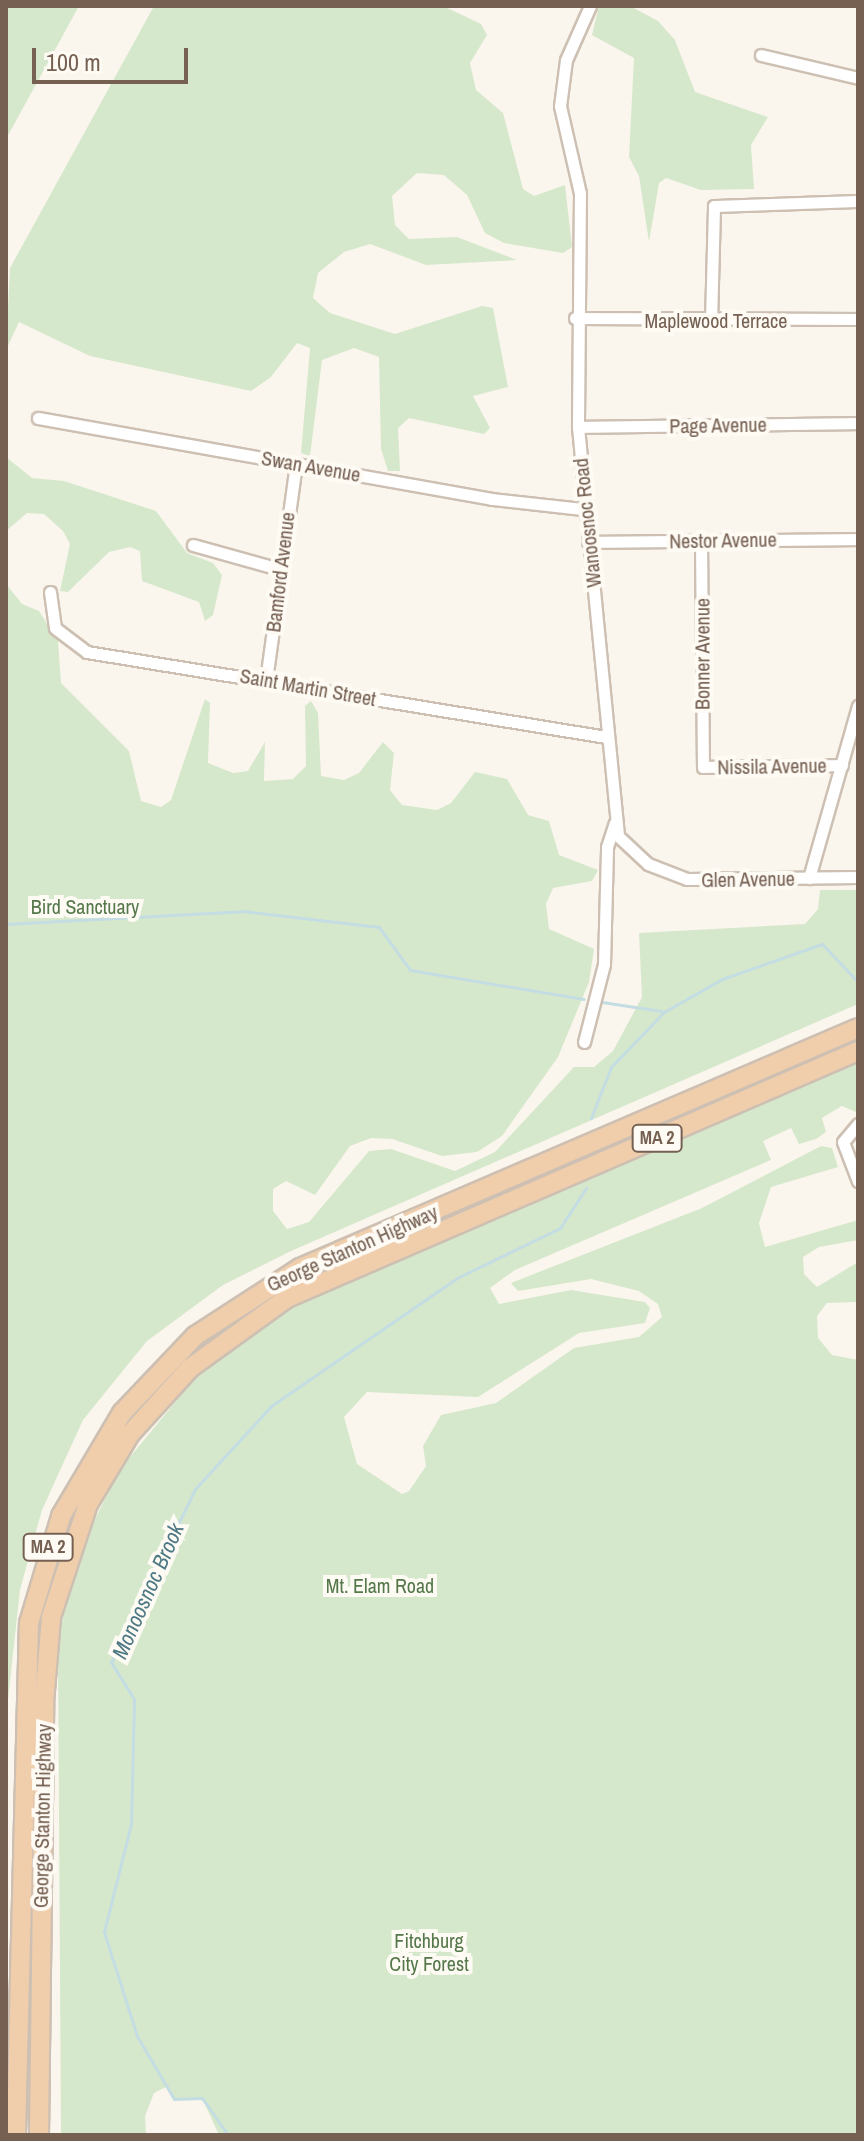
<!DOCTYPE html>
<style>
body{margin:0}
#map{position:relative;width:864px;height:2141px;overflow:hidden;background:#fbf6ed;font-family:"Archivo Narrow",sans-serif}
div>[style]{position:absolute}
.green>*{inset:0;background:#d6e8cc}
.stream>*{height:3px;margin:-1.5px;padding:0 1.5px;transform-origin:1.5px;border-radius:1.5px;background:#c3dde3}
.roads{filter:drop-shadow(2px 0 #cdc0b3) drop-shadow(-2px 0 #cdc0b3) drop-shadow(0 2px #cdc0b3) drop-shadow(0 -2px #cdc0b3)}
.minor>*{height:11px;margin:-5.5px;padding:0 5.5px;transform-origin:5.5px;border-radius:5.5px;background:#fff}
.trunk>*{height:18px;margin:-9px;padding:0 9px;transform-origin:9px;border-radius:9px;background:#f0ceac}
span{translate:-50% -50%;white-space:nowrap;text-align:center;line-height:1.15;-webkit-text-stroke:8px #fefaf4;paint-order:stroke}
.shield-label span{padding:2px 6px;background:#fefaf4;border:2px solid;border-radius:6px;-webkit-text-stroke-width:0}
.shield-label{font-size:18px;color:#756052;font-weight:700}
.street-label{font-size:20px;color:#756052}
.park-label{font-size:20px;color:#55784b}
.water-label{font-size:22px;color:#4d7985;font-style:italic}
.frame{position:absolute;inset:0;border:8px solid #756052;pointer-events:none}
.scale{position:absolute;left:32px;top:48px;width:156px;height:36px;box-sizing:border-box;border:4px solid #756052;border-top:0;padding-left:10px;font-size:24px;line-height:28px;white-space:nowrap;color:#756052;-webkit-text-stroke:6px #fefaf4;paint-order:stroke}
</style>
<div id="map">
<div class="green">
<i style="clip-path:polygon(6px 6px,79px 6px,6px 139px)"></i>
<i style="clip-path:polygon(154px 6px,443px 6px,481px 24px,487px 35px,470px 63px,476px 90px,503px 113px,523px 189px,534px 196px,565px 185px,572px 247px,563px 253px,504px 243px,485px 233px,467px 195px,444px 175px,417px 173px,392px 196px,395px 225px,409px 239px,457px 237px,517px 260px,426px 265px,370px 244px,344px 252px,318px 273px,313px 298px,330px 313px,395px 334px,482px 306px,493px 308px,508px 387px,473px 396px,490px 428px,484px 434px,409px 418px,398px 428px,400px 471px,388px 471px,381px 449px,379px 357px,354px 348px,322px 360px,310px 456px,301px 453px,310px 348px,297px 343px,271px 377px,251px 391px,90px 356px,19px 322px,6px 350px,10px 268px)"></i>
<i style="clip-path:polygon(599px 6px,630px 6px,658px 21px,675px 40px,695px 92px,768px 117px,751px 145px,754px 189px,701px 190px,666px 178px,659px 183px,649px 242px,639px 176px,629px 157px,634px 58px,592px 35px)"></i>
<i style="clip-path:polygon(6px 457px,32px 478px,64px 481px,156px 511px,187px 553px,213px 563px,222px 575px,213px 615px,205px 621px,199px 602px,142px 581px,140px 551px,130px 547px,109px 552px,68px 592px,60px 591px,70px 544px,63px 531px,44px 514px,27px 513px,6px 531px)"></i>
<i style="clip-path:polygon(6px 584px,22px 604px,39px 611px,58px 641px,61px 683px,129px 751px,141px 801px,161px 807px,171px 800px,205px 699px,210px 703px,208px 763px,233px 773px,248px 771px,265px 742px,264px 781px,293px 779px,306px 766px,305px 706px,311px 701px,318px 713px,321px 776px,344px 780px,359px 773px,383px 742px,394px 753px,390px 790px,402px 805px,437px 810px,451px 803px,475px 772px,507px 779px,528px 815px,549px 821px,559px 855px,598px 870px,592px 881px,553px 888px,546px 904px,549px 929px,594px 949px,589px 982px,558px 1057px,502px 1136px,477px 1152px,442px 1156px,392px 1139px,371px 1138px,350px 1146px,315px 1195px,286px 1181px,273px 1189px,273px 1211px,287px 1229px,309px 1222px,369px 1151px,391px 1149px,455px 1171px,495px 1152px,574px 1067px,594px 1067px,613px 1051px,642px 997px,639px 933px,805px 924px,818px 909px,820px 890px,858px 890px,858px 1004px,291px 1251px,223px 1285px,147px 1341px,83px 1420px,42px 1510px,20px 1590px,6px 1718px)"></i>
<i style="clip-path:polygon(858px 1060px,858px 1113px,842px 1106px,822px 1118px,826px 1132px,816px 1139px,799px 1144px,791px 1128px,763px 1141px,771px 1160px,515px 1270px,490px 1288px,499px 1304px,571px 1290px,645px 1302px,650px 1308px,645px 1323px,579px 1333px,478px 1397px,367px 1392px,344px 1417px,357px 1464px,402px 1494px,409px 1491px,426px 1466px,423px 1446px,441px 1415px,496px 1403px,574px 1348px,639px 1337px,662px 1317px,658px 1304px,639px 1291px,591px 1279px,518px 1291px,511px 1283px,702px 1208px,821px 1146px,832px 1148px,838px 1167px,771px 1187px,759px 1223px,765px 1247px,858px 1220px,858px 1240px,819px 1247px,803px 1257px,804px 1274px,817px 1287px,858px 1262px,858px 1302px,827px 1303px,817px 1316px,818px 1338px,832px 1355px,858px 1360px,858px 2135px,219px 2135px,202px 2098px,174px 2099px,166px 2087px,154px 2093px,145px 2116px,146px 2135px,61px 2135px,58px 1658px,64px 1603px,85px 1539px,120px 1469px,204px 1367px,251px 1330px,336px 1283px)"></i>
</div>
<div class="stream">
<i style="left:6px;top:924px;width:237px;rotate:-3.1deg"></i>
<i style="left:243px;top:911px;width:137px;rotate:6.7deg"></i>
<i style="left:379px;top:927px;width:53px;rotate:54.2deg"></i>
<i style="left:410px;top:970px;width:176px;rotate:9.5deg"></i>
<i style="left:602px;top:1002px;width:60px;rotate:8.7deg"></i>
<i style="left:591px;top:1118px;width:55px;rotate:-68.6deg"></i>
<i style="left:611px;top:1067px;width:76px;rotate:-46.1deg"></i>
<i style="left:664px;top:1012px;width:67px;rotate:-29.6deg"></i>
<i style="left:722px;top:979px;width:106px;rotate:-19.3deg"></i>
<i style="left:822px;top:944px;width:52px;rotate:46.5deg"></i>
<i style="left:228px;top:2135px;width:45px;rotate:-125.1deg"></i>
<i style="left:202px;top:2098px;width:28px;rotate:178deg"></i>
<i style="left:174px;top:2099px;width:73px;rotate:-120.4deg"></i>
<i style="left:137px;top:2036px;width:109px;rotate:-107.6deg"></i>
<i style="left:104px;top:1932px;width:111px;rotate:-76deg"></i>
<i style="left:131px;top:1824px;width:125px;rotate:-88.6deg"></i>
<i style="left:134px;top:1699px;width:44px;rotate:-121.9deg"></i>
<i style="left:111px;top:1662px;width:192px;rotate:-64.1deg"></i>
<i style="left:195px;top:1489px;width:113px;rotate:-47.5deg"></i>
<i style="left:271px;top:1406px;width:228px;rotate:-34.5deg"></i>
<i style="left:459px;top:1277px;width:112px;rotate:-25.9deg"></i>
<i style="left:560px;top:1228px;width:48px;rotate:-57deg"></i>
</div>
<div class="roads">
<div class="minor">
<i style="left:590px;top:6px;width:59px;rotate:114deg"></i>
<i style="left:566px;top:60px;width:46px;rotate:97.4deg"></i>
<i style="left:560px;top:106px;width:89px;rotate:77.1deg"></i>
<i style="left:580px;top:193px;width:234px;rotate:90.5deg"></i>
<i style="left:578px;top:427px;width:411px;rotate:84.4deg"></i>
<i style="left:618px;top:836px;width:41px;rotate:43deg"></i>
<i style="left:648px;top:864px;width:42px;rotate:21deg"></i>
<i style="left:687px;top:879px;width:171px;rotate:-0.7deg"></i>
<i style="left:761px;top:55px;width:100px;rotate:13.3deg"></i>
<i style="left:575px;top:318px;width:283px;rotate:0.2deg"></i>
<i style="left:711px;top:322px;width:116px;rotate:-88.5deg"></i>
<i style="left:714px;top:206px;width:144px;rotate:-2deg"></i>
<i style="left:38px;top:418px;width:461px;rotate:10.1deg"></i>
<i style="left:492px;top:499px;width:92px;rotate:6.3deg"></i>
<i style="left:578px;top:427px;width:280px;rotate:-0.8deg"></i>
<i style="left:701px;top:540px;width:227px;rotate:89.5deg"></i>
<i style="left:703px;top:767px;width:139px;rotate:-0.8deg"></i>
<i style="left:588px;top:542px;width:270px;rotate:-0.6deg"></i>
<i style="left:193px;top:545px;width:89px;rotate:15.6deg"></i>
<i style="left:50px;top:592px;width:36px;rotate:82deg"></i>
<i style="left:55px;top:628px;width:40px;rotate:37deg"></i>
<i style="left:87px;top:652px;width:526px;rotate:9.3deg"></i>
<i style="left:266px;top:680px;width:218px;rotate:-82.1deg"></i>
<i style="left:809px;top:878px;width:179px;rotate:-74.1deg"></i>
<i style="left:584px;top:1042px;width:81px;rotate:-75.6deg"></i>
<i style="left:604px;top:964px;width:117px;rotate:-88.5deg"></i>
<i style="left:607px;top:847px;width:25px;rotate:-72deg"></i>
<i style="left:858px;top:1124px;width:23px;rotate:130deg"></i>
<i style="left:843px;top:1142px;width:42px;rotate:69deg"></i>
</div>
<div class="trunk">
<i style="left:16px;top:2135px;width:512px;rotate:-88.55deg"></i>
<i style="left:29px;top:1623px;width:112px;rotate:-73.3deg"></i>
<i style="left:61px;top:1516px;width:120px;rotate:-59.4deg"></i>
<i style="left:122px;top:1413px;width:106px;rotate:-46.5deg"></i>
<i style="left:195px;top:1336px;width:125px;rotate:-32.9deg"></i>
<i style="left:300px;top:1268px;width:607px;rotate:-23.27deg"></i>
<i style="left:39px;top:2135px;width:432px;rotate:-89.3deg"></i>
<i style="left:44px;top:1703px;width:86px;rotate:-85.3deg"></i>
<i style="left:51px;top:1617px;width:119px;rotate:-71.9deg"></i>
<i style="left:88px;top:1504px;width:82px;rotate:-59deg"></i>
<i style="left:130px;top:1434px;width:89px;rotate:-47.7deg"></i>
<i style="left:190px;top:1368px;width:120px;rotate:-35.8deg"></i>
<i style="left:287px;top:1298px;width:622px;rotate:-23.39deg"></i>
</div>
</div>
<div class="shield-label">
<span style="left:657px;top:1138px">MA 2</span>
<span style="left:48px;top:1547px">MA 2</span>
</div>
<div class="street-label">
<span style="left:716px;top:320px">Maplewood Terrace</span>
<span style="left:718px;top:425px;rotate:-1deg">Page Avenue</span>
<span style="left:311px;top:466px;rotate:10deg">Swan Avenue</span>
<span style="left:587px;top:523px;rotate:-96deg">Wanoosnoc Road</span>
<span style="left:723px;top:540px;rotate:-1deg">Nestor Avenue</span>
<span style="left:280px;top:572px;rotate:-83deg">Bamford Avenue</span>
<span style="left:702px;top:654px;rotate:-90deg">Bonner Avenue</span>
<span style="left:308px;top:687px;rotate:10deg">Saint Martin Street</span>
<span style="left:772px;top:766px;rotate:-1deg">Nissila Avenue</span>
<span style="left:748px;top:879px;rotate:-1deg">Glen Avenue</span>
<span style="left:352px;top:1248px;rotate:-24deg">George Stanton Highway</span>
<span style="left:42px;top:1816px;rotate:-89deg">George Stanton Highway</span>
</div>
<div class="park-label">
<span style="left:85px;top:906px">Bird Sanctuary</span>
<span style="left:380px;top:1585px">Mt. Elam Road</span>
<span style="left:429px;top:1952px">Fitchburg<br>City Forest</span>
</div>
<div class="water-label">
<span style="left:148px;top:1591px;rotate:-66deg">Monoosnoc Brook</span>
</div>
<div class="frame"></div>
<div class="scale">100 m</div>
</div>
